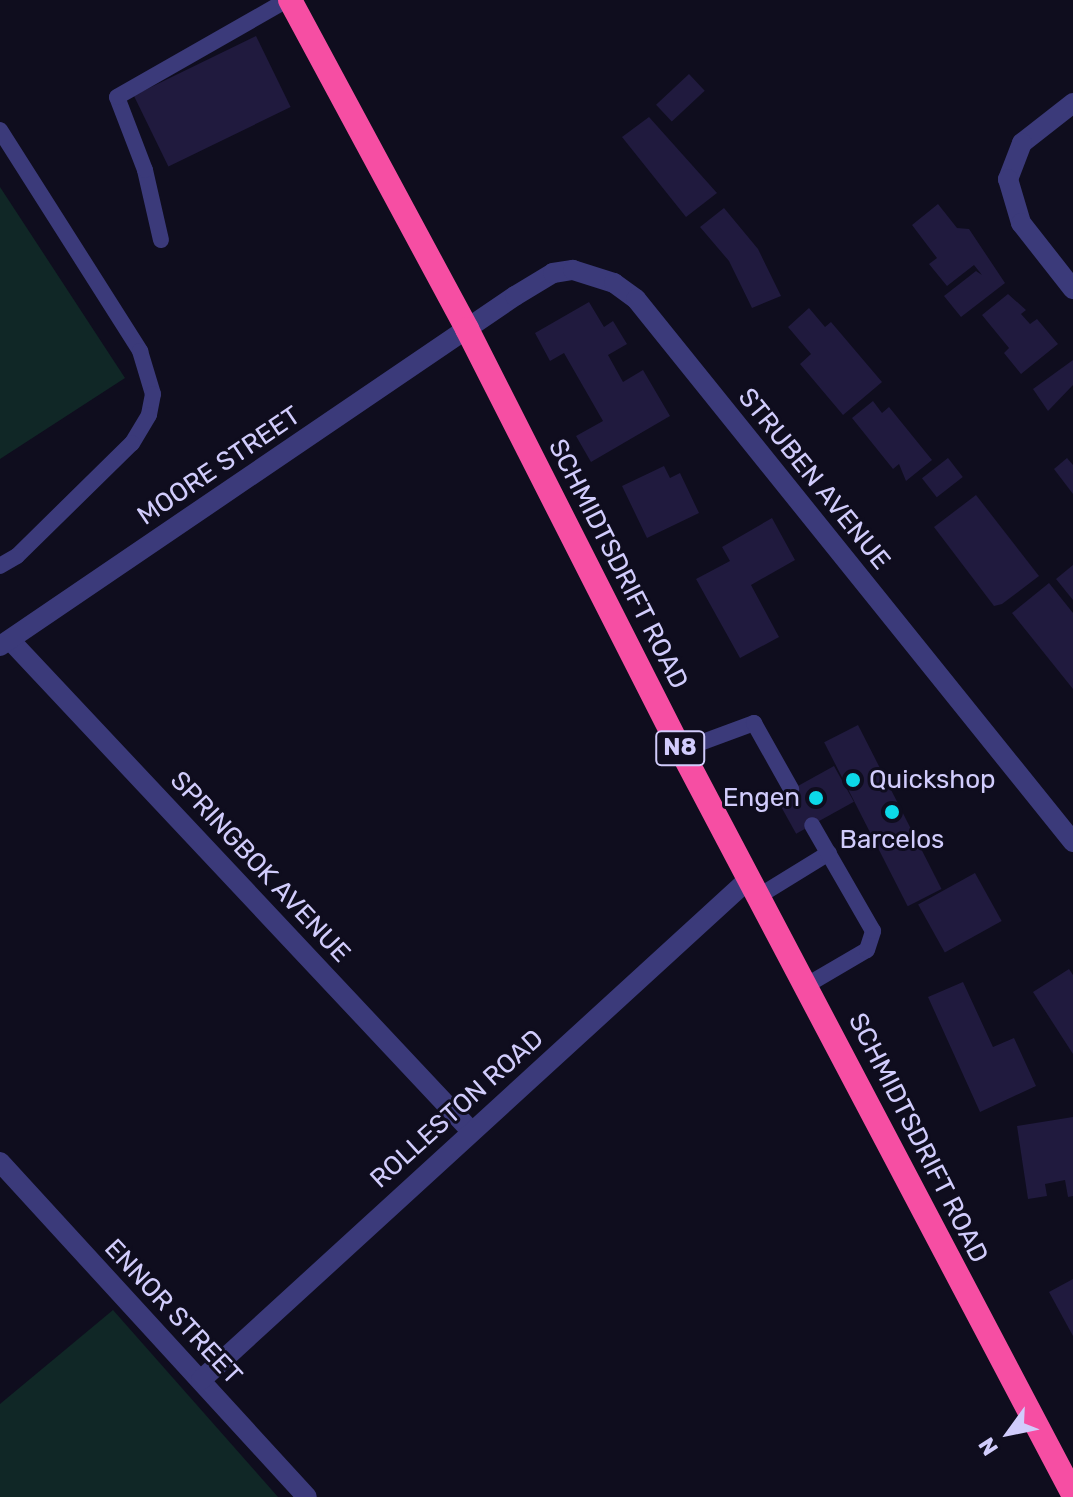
<!DOCTYPE html>
<style>
body{margin:0}
#map{position:relative;width:1073px;height:1497px;overflow:hidden;background:#0f0d1e;font-family:Rubik,sans-serif}
div>[style]{position:absolute}
.green>*{inset:0;background:#102726}
.building>*{inset:0;background:#201a3e;transform-origin:0 0}
.lane>*{height:16px;margin:-8px;padding:0 8px;transform-origin:8px;border-radius:8px;background:#3b3a7a}
.street>*{height:20px;margin:-10px;padding:0 10px;transform-origin:10px;border-radius:10px;background:#3b3a7a}
.highway>*{height:24px;margin:-12px;padding:0 12px;transform-origin:12px;border-radius:12px;background:#f64ea3}
.dots>*{width:22px;height:22px;translate:-50% -50%;box-sizing:border-box;border:4px solid #0f0d1e;border-radius:50%}
span{translate:-50% -50%;white-space:nowrap;text-align:center;line-height:1.15;-webkit-text-stroke:6px #0f0d1e;paint-order:stroke}
.shield-label span{padding:2px 6px;background:#0f0d1e;border:2px solid;border-radius:6px;-webkit-text-stroke-width:0}
.shield-label{font-size:24px;color:#d1ccfc;font-weight:700}
.street-label{font-size:26px;color:#d1ccfc}
.poi-label{font-size:26px;color:#d1ccfc}
.left{translate:0 -50%;text-align:left}
.right{translate:-100% -50%;text-align:right}
.north{position:absolute;left:969px;top:1393px;width:80px;height:80px;-webkit-text-stroke:6px #0f0d1e;paint-order:stroke;rotate:237deg;font-size:22px;font-weight:700;line-height:32px;text-align:center;color:#d1ccfc}
.north::after{content:'';display:block;margin:auto;width:28px;height:36px;background:#d1ccfc;clip-path:polygon(50% 0,100% 100%,50% 72%,0 100%)}
</style>
<div id="map">
<div class="green">
<i style="clip-path:polygon(0 187px,125px 378px,0 459px)"></i>
<i style="clip-path:polygon(113px 1310px,278px 1497px,0 1497px,0 1404px)"></i>
</div>
<div class="building">
<i style="left:256px;top:36px;width:79px;height:136px;rotate:64deg"></i>
<i style="left:689px;top:74px;width:23px;height:45px;rotate:47deg"></i>
<i style="clip-path:polygon(649px 117px,717px 193px,686px 217px,622px 137px)"></i>
<i style="clip-path:polygon(938px 204px,957px 228px,969px 229px,1005px 283px,961px 317px,944px 296px,976px 271px,982px 275px,974px 265px,947px 286px,929px 264px,937px 258px,912px 225px)"></i>
<i style="clip-path:polygon(724px 208px,758px 249px,781px 296px,752px 308px,729px 261px,700px 227px)"></i>
<i style="clip-path:polygon(1008px 294px,1026px 310px,1021px 314px,1030px 324px,1037px 319px,1058px 344px,1021px 374px,1004px 353px,1009px 348px,982px 315px)"></i>
<i style="clip-path:polygon(589px 302px,604px 327px,613px 321px,627px 344px,608px 355px,623px 382px,643px 370px,670px 416px,591px 462px,576px 436px,603px 421px,564px 353px,550px 361px,535px 333px)"></i>
<i style="clip-path:polygon(809px 308px,825px 327px,831px 322px,882px 382px,843px 415px,800px 364px,811px 354px,788px 327px)"></i>
<i style="clip-path:polygon(1073px 360px,1073px 385px,1048px 411px,1033px 389px)"></i>
<i style="clip-path:polygon(873px 401px,882px 413px,889px 407px,932px 460px,906px 481px,899px 464px,893px 469px,852px 418px)"></i>
<i style="left:948px;top:458px;width:24px;height:33px;rotate:52deg"></i>
<i style="clip-path:polygon(1067px 458px,1073px 465px,1073px 494px,1054px 469px)"></i>
<i style="clip-path:polygon(664px 466px,670px 478px,680px 473px,699px 513px,647px 538px,622px 486px)"></i>
<i style="clip-path:polygon(976px 495px,1039px 576px,1002px 604px,994px 606px,934px 527px)"></i>
<i style="clip-path:polygon(772px 518px,795px 560px,751px 585px,779px 637px,740px 658px,696px 579px,730px 561px,722px 547px)"></i>
<i style="clip-path:polygon(1073px 565px,1073px 600px,1056px 579px)"></i>
<i style="clip-path:polygon(1049px 583px,1073px 613px,1073px 689px,1012px 613px)"></i>
<i style="left:858px;top:725px;width:184px;height:38px;rotate:63deg"></i>
<i style="left:834px;top:766px;width:41px;height:66px;rotate:61deg"></i>
<i style="left:975px;top:873px;width:55px;height:65px;rotate:61deg"></i>
<i style="clip-path:polygon(1069px 969px,1073px 975px,1073px 1054px,1033px 992px)"></i>
<i style="clip-path:polygon(963px 982px,993px 1047px,1014px 1038px,1036px 1086px,980px 1112px,928px 997px)"></i>
<i style="clip-path:polygon(1073px 1117px,1073px 1196px,1068px 1197px,1065px 1180px,1045px 1184px,1047px 1196px,1028px 1199px,1017px 1126px)"></i>
<i style="clip-path:polygon(1073px 1279px,1073px 1336px,1049px 1292px)"></i>
</div>
<div class="lane">
<i style="left:0;top:130px;width:262px;rotate:57.6deg"></i>
<i style="left:140px;top:351px;width:45px;rotate:73.2deg"></i>
<i style="left:153px;top:394px;width:21px;rotate:101deg"></i>
<i style="left:149px;top:415px;width:33px;rotate:121deg"></i>
<i style="left:132px;top:443px;width:161px;rotate:135.5deg"></i>
<i style="left:17px;top:556px;width:20px;rotate:150deg"></i>
<i style="left:161px;top:240px;width:72px;rotate:-102.9deg"></i>
<i style="left:145px;top:170px;width:78px;rotate:-111deg"></i>
<i style="left:117px;top:97px;width:196px;rotate:-29.7deg"></i>
<i style="left:681px;top:750px;width:78px;rotate:-20.3deg"></i>
<i style="left:754px;top:723px;width:76px;rotate:60.7deg"></i>
<i style="left:759px;top:896px;width:82px;rotate:-31.6deg"></i>
<i style="left:807px;top:985px;width:69px;rotate:-30.3deg"></i>
<i style="left:867px;top:950px;width:20px;rotate:-72deg"></i>
<i style="left:873px;top:931px;width:122px;rotate:-119.9deg"></i>
</div>
<div class="street">
<i style="left:1073px;top:103px;width:65px;rotate:141.9deg"></i>
<i style="left:1022px;top:143px;width:39px;rotate:111deg"></i>
<i style="left:1008px;top:179px;width:46px;rotate:73.5deg"></i>
<i style="left:1021px;top:223px;width:84px;rotate:51.8deg"></i>
<i style="left:10px;top:640px;width:673px;rotate:46.8deg"></i>
<i style="left:0;top:646px;width:623px;rotate:-34.2deg"></i>
<i style="left:515px;top:296px;width:44px;rotate:-31.2deg"></i>
<i style="left:553px;top:273px;width:20px;rotate:-9deg"></i>
<i style="left:573px;top:270px;width:43px;rotate:17.6deg"></i>
<i style="left:614px;top:283px;width:27px;rotate:36deg"></i>
<i style="left:636px;top:299px;width:697px;rotate:51.17deg"></i>
<i style="left:0;top:1162px;width:454px;rotate:47.5deg"></i>
<i style="left:201px;top:1380px;width:744px;rotate:-42.44deg"></i>
</div>
<div class="highway">
<i style="left:290px;top:0;width:374px;rotate:61.7deg"></i>
<i style="left:467px;top:329px;width:472px;rotate:63.1deg"></i>
<i style="left:681px;top:750px;width:841px;rotate:62.22deg"></i>
</div>
<div class="dots">
<i style="left:853px;top:780px;background:#0cd9e9"></i>
<i style="left:816px;top:798px;background:#0cd9e9"></i>
<i style="left:892px;top:812px;background:#0cd9e9"></i>
</div>
<div class="shield-label">
<span style="left:680px;top:748px">N8</span>
</div>
<div class="street-label">
<span style="left:219px;top:466px;rotate:-34deg">MOORE STREET</span>
<span style="left:814px;top:479px;rotate:51deg">STRUBEN AVENUE</span>
<span style="left:618px;top:564px;rotate:63deg">SCHMIDTSDRIFT ROAD</span>
<span style="left:260px;top:867px;rotate:47deg">SPRINGBOK AVENUE</span>
<span style="left:457px;top:1109px;rotate:-42deg">ROLLESTON ROAD</span>
<span style="left:918px;top:1138px;rotate:63deg">SCHMIDTSDRIFT ROAD</span>
<span style="left:173px;top:1312px;rotate:47deg">ENNOR STREET</span>
</div>
<div class="poi-label">
<span class="left" style="left:869px;top:780px">Quickshop</span>
<span class="right" style="left:800px;top:798px">Engen</span>
<span style="left:892px;top:840px">Barcelos</span>
</div>
<div class="north">N</div>
</div>
